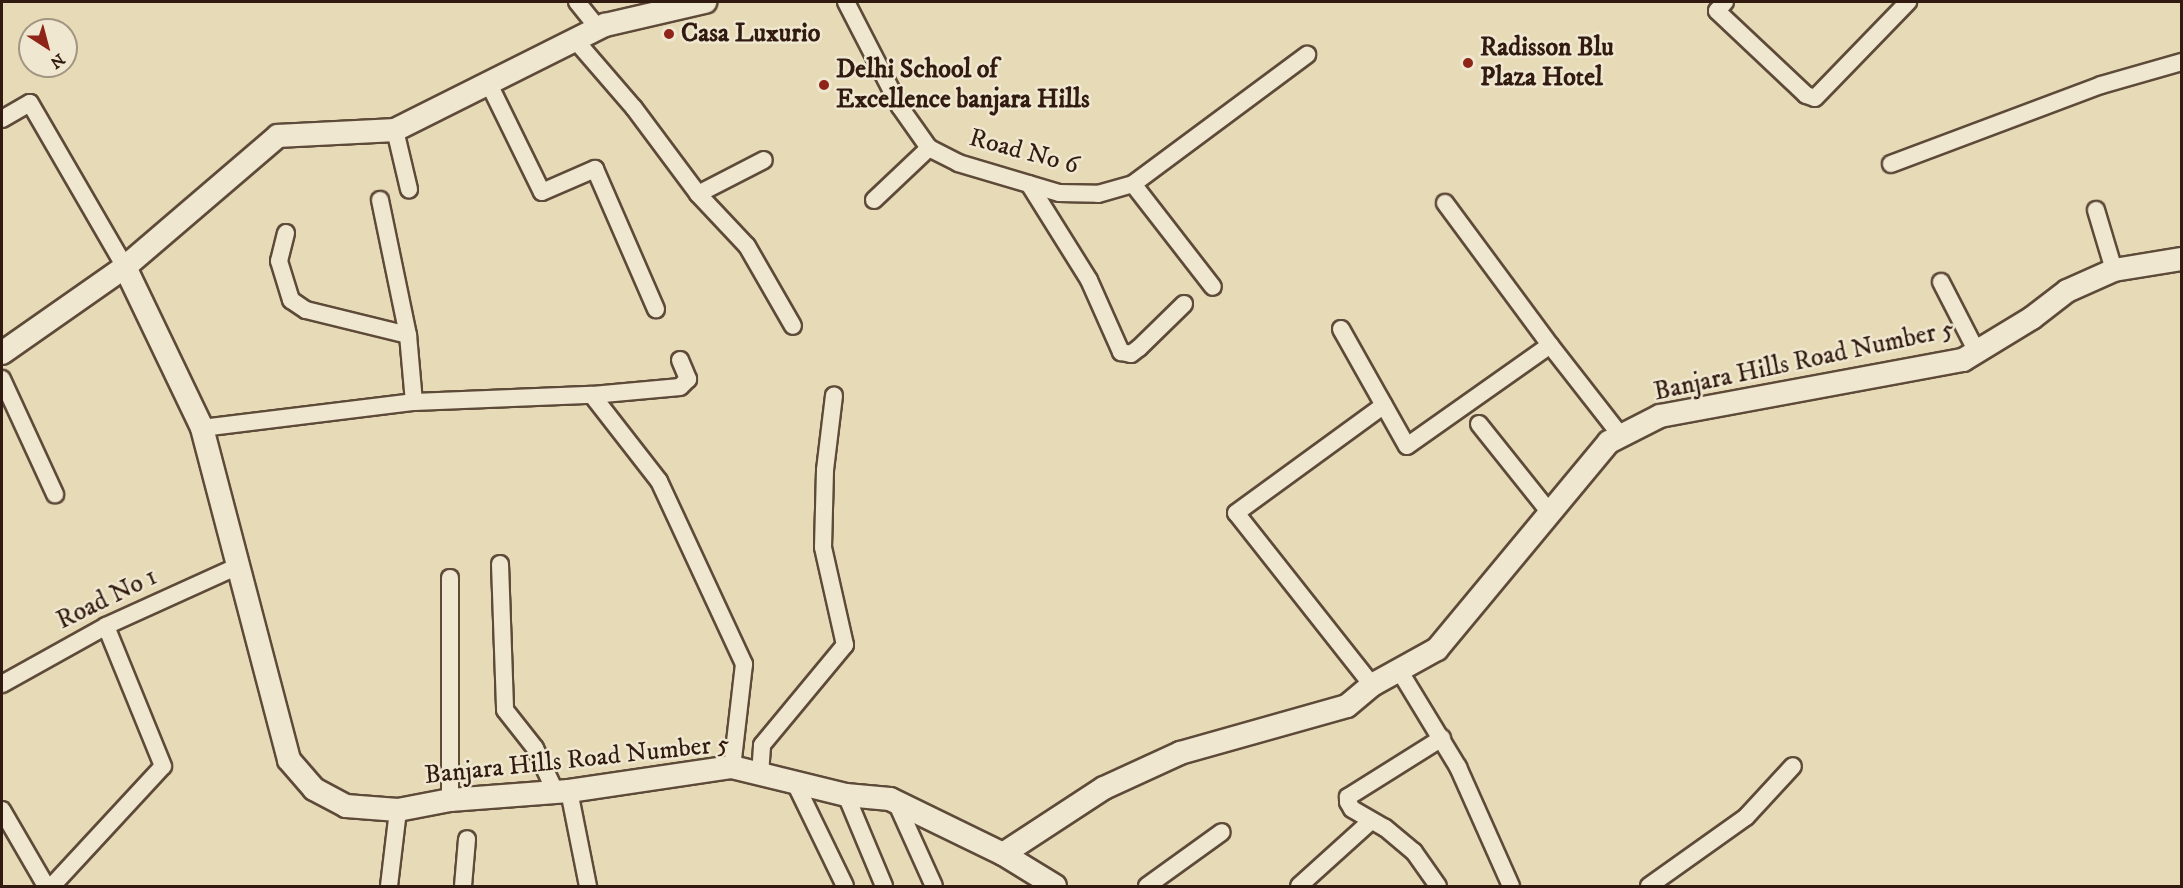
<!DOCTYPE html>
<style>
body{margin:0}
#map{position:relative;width:2183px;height:888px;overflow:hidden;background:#e7dab7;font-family:"IM FELL DW Pica",serif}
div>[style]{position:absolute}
.roads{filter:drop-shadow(2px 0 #5e4a39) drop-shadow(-2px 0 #5e4a39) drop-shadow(0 2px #5e4a39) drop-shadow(0 -2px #5e4a39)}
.street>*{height:16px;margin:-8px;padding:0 8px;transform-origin:8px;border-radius:8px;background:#efe7d0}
.secondary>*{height:22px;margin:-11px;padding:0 11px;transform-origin:11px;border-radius:11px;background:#efe7d0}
.dots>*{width:16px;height:16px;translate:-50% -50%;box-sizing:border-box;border:3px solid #efe7d0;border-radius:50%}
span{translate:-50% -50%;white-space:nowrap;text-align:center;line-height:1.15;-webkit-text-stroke:5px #efe7d0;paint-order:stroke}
.poi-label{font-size:26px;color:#311a0f;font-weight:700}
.left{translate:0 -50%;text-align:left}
.street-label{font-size:26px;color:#311a0f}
.frame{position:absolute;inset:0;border:3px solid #311a0f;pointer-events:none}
.north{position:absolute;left:18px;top:18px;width:60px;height:60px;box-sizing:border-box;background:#efe7d0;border:2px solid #a39583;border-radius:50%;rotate:144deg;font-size:16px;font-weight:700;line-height:24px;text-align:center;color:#311a0f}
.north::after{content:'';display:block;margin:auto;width:21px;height:27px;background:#8f2418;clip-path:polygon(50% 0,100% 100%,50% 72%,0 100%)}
</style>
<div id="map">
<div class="roads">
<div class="street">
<i style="left:577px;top:2px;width:35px;rotate:51deg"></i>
<i style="left:846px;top:2px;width:118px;rotate:62.8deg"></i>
<i style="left:900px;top:107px;width:50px;rotate:54.7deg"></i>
<i style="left:929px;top:148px;width:33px;rotate:27deg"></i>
<i style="left:958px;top:163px;width:105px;rotate:16.5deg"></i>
<i style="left:1059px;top:193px;width:39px;rotate:1deg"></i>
<i style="left:1098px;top:194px;width:36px;rotate:-16deg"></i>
<i style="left:1133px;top:184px;width:217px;rotate:-36.6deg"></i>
<i style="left:1725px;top:2px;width:12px;rotate:132deg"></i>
<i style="left:1717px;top:11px;width:122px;rotate:43.3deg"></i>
<i style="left:1806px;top:95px;width:9px;rotate:18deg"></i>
<i style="left:1815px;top:98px;width:134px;rotate:-45.9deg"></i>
<i style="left:577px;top:42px;width:87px;rotate:49.2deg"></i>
<i style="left:634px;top:108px;width:107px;rotate:53.3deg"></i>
<i style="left:698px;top:194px;width:74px;rotate:-27.3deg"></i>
<i style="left:489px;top:84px;width:120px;rotate:63.9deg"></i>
<i style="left:542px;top:192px;width:58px;rotate:-23.5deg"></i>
<i style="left:595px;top:169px;width:153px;rotate:66.5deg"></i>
<i style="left:2px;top:119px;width:32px;rotate:-30deg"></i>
<i style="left:30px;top:103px;width:190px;rotate:59.9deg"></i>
<i style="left:395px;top:130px;width:61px;rotate:76.7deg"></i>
<i style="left:1891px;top:164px;width:224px;rotate:-20.6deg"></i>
<i style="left:2101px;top:85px;width:84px;rotate:-15.9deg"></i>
<i style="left:1029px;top:184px;width:113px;rotate:58deg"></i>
<i style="left:1089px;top:280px;width:79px;rotate:66deg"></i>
<i style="left:1121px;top:352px;width:10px;rotate:11deg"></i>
<i style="left:1131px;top:354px;width:10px;rotate:-37deg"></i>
<i style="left:1139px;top:348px;width:63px;rotate:-44.4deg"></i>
<i style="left:1133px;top:184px;width:130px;rotate:52.2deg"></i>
<i style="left:698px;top:194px;width:71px;rotate:46.7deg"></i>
<i style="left:747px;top:246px;width:92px;rotate:60.1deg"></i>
<i style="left:380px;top:200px;width:138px;rotate:78.3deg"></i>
<i style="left:874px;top:200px;width:76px;rotate:-43.4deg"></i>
<i style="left:1445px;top:203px;width:177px;rotate:53.5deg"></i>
<i style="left:2096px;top:210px;width:63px;rotate:73.3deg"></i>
<i style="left:286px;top:233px;width:29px;rotate:104deg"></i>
<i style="left:279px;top:261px;width:41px;rotate:72.9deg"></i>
<i style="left:291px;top:300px;width:18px;rotate:34deg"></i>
<i style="left:306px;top:310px;width:105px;rotate:13.8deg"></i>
<i style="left:408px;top:335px;width:67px;rotate:84.9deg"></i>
<i style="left:1941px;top:282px;width:79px;rotate:62.8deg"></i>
<i style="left:1341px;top:329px;width:134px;rotate:60.6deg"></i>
<i style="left:1407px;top:446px;width:175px;rotate:-35.2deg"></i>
<i style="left:1550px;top:345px;width:115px;rotate:52deg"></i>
<i style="left:680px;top:360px;width:21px;rotate:67deg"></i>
<i style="left:688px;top:379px;width:11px;rotate:135deg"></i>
<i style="left:680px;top:387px;width:88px;rotate:174.8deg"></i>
<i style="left:592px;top:395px;width:109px;rotate:52.1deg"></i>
<i style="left:659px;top:481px;width:202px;rotate:65.1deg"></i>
<i style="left:744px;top:664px;width:104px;rotate:96.6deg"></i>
<i style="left:2px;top:379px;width:127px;rotate:65.3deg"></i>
<i style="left:1479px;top:424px;width:114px;rotate:51.4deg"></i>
<i style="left:202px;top:428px;width:214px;rotate:-7deg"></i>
<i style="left:414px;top:402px;width:178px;rotate:-2.3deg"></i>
<i style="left:500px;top:564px;width:146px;rotate:88deg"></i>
<i style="left:505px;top:710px;width:48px;rotate:51.7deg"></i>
<i style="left:535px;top:748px;width:47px;rotate:65.1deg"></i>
<i style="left:450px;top:578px;width:222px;rotate:90deg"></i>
<i style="left:1399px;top:670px;width:114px;rotate:58.7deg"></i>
<i style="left:1458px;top:767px;width:130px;rotate:66deg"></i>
<i style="left:2px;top:684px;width:119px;rotate:-29.1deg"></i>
<i style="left:106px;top:626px;width:145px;rotate:-24.4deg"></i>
<i style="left:1372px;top:685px;width:219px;rotate:-128.3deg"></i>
<i style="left:1236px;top:513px;width:183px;rotate:-36.1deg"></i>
<i style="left:760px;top:775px;width:30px;rotate:-86deg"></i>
<i style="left:762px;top:745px;width:130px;rotate:-50.3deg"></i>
<i style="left:845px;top:645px;width:100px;rotate:-102.7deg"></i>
<i style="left:823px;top:547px;width:77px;rotate:-88.5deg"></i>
<i style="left:825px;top:470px;width:75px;rotate:-83.1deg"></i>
<i style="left:796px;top:785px;width:112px;rotate:64.1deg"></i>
<i style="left:569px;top:791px;width:97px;rotate:78.7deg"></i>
<i style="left:846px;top:795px;width:99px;rotate:67.3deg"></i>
<i style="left:896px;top:802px;width:92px;rotate:65.7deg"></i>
<i style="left:2px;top:810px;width:88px;rotate:59.9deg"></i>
<i style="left:52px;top:886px;width:163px;rotate:-47.2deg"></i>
<i style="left:163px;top:766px;width:151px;rotate:-112.2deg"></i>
<i style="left:389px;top:886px;width:77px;rotate:-83.2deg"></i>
<i style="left:463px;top:886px;width:47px;rotate:-85.1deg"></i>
<i style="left:1147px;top:886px;width:92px;rotate:-35.8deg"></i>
<i style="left:1299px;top:886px;width:97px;rotate:-42.1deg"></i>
<i style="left:1438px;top:886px;width:42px;rotate:-125.2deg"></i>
<i style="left:1414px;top:852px;width:38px;rotate:-140deg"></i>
<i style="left:1385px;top:828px;width:38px;rotate:-150deg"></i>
<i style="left:1352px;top:809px;width:8px;rotate:-120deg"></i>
<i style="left:1348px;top:802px;width:5px;rotate:-90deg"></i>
<i style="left:1348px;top:797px;width:111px;rotate:-32.1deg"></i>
<i style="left:1649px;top:886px;width:119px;rotate:-35.4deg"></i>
<i style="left:1746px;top:817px;width:69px;rotate:-47.3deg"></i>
</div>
<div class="secondary">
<i style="left:125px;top:267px;width:178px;rotate:64.4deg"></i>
<i style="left:202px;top:428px;width:343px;rotate:75.3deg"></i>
<i style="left:289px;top:760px;width:38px;rotate:49deg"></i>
<i style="left:314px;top:789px;width:36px;rotate:28deg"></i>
<i style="left:346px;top:806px;width:52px;rotate:4.4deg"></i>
<i style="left:398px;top:810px;width:53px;rotate:-10.9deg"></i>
<i style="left:450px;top:800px;width:119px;rotate:-4.3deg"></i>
<i style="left:569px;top:791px;width:165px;rotate:-8.4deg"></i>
<i style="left:732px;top:767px;width:117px;rotate:13.8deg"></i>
<i style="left:846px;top:795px;width:44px;rotate:5.2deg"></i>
<i style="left:890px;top:799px;width:126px;rotate:26deg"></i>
<i style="left:1003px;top:854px;width:61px;rotate:31.6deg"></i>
<i style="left:2px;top:353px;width:150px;rotate:-35deg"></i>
<i style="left:125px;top:267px;width:201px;rotate:-40.6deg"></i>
<i style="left:278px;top:136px;width:117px;rotate:-2.9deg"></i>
<i style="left:395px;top:130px;width:235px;rotate:-26.6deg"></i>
<i style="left:605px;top:25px;width:103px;rotate:-13deg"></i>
<i style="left:1003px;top:854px;width:121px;rotate:-33.2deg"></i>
<i style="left:1104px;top:788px;width:84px;rotate:-24.7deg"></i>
<i style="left:1180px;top:753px;width:173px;rotate:-15.7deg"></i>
<i style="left:1347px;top:706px;width:33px;rotate:-40deg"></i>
<i style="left:1372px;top:685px;width:74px;rotate:-29deg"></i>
<i style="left:1437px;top:649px;width:269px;rotate:-50.3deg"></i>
<i style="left:1609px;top:442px;width:57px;rotate:-27deg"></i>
<i style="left:1660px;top:416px;width:308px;rotate:-10.5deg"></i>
<i style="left:1963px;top:360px;width:81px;rotate:-31.3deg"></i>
<i style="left:2032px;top:318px;width:44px;rotate:-37.6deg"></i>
<i style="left:2067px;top:291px;width:51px;rotate:-24.1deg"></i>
<i style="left:2114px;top:270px;width:69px;rotate:-9.2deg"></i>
</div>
</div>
<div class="dots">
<i style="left:669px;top:34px;background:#8f2418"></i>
<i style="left:1468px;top:63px;background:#8f2418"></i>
<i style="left:824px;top:85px;background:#8f2418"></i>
</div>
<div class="poi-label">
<span class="left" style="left:681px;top:34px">Casa Luxurio</span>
<span class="left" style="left:1480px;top:63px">Radisson Blu<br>Plaza Hotel</span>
<span class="left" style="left:836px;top:85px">Delhi School of<br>Excellence banjara Hills</span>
</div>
<div class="street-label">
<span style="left:1024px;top:152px;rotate:15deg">Road No 6</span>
<span style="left:1804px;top:361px;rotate:-12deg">Banjara Hills Road Number 5</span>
<span style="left:107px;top:599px;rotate:-26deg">Road No 1</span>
<span style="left:577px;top:760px;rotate:-6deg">Banjara Hills Road Number 5</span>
</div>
<div class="frame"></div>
<div class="north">N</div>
</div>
